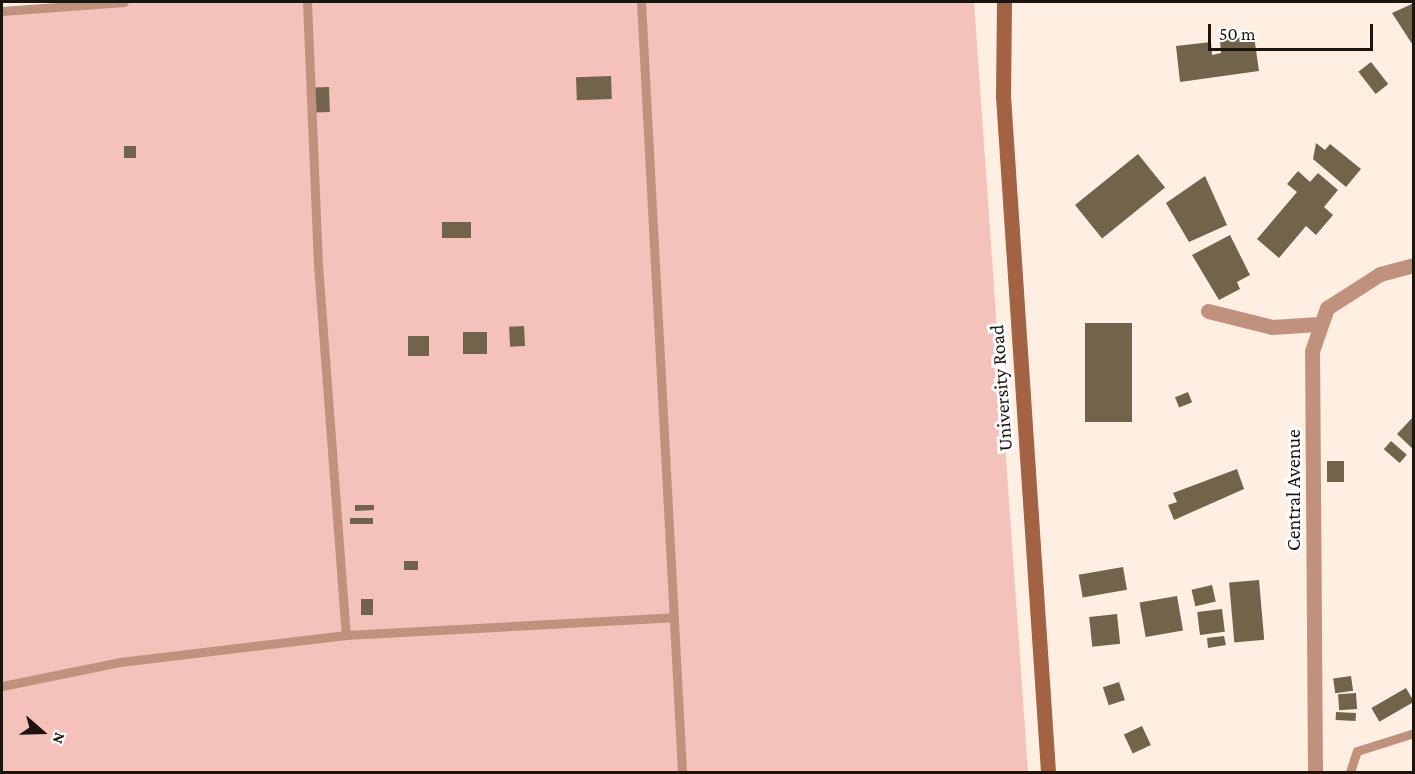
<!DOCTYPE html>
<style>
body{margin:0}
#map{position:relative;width:1415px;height:774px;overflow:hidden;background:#ffefe2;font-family:"Crimson Pro",serif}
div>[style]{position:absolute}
.green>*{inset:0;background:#f4c1bb}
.building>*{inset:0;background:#72634b;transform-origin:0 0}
.lane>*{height:9px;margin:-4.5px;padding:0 4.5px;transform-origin:4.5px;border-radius:4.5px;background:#c0927d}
.street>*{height:15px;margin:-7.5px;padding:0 7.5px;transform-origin:7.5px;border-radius:7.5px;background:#c0927d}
.secondary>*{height:15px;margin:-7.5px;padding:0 7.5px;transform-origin:7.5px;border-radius:7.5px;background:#a36244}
span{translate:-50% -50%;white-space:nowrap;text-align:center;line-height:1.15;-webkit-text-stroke:6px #fff;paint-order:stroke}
.street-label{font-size:20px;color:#1d150d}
.frame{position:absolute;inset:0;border:3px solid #1d150d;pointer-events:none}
.north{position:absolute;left:12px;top:702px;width:60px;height:60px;-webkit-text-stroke:4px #fff;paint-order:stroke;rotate:110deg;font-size:16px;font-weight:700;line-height:24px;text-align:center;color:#1d150d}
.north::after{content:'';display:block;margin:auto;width:21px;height:27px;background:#1d150d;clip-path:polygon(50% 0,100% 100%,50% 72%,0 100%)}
.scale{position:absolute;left:1208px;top:24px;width:165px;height:27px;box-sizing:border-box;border:3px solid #1d150d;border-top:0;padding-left:8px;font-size:18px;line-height:21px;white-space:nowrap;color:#1d150d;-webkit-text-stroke:4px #fff;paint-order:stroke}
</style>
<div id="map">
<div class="green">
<i style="clip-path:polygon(108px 2px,974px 2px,1028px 772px,2px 772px,2px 9px)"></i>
</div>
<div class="building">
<i style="clip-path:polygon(1414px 3px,1414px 47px,1392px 13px)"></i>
<i style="clip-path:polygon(1254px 36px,1259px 71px,1180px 82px,1176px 46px,1211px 42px,1212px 55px,1221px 53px,1220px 40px)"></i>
<i style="left:1371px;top:62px;width:28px;height:16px;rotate:52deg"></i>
<i style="left:611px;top:76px;width:23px;height:35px;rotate:88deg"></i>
<i style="left:329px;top:87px;width:25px;height:15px;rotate:88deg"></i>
<i style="clip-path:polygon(1316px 143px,1325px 150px,1330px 144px,1361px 169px,1346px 187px,1313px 159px)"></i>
<i style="left:124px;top:146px;width:12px;height:12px"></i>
<i style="left:1138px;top:154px;width:43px;height:81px;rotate:51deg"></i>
<i style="clip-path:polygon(1298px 171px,1310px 182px,1318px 173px,1338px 190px,1324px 207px,1333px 215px,1316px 235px,1306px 226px,1279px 258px,1257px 239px,1297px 192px,1287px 184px)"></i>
<i style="clip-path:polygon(1205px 176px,1227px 225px,1189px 242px,1166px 203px)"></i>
<i style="left:471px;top:222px;width:16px;height:29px;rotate:90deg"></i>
<i style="clip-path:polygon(1230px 235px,1250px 275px,1237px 282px,1240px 289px,1219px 300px,1192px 255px)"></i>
<i style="left:1085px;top:323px;width:47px;height:99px"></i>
<i style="left:524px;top:326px;width:20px;height:15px;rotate:87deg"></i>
<i style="left:487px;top:332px;width:22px;height:24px;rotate:90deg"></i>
<i style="left:408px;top:336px;width:21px;height:20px"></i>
<i style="left:1188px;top:392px;width:11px;height:14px;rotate:68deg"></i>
<i style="clip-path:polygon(1414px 416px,1414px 450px,1397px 434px)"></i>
<i style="left:1391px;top:441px;width:21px;height:11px;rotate:41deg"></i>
<i style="left:1327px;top:461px;width:17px;height:21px"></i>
<i style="clip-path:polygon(1237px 469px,1244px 489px,1174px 520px,1168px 505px,1177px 502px,1173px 493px)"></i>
<i style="clip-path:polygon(355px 505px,374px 505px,374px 510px,355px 511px)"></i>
<i style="left:373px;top:518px;width:6px;height:23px;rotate:90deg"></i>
<i style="left:404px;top:561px;width:14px;height:9px"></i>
<i style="left:1123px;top:567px;width:23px;height:45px;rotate:80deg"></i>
<i style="left:1259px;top:580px;width:60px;height:30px;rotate:85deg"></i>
<i style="left:1212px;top:585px;width:17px;height:21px;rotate:77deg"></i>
<i style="left:1177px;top:596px;width:35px;height:38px;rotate:80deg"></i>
<i style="left:373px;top:599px;width:16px;height:12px;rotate:90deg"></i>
<i style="left:1222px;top:609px;width:23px;height:25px;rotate:83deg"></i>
<i style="left:1117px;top:614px;width:30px;height:28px;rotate:84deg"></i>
<i style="clip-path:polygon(1224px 636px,1226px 645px,1208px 648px,1207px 638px)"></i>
<i style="left:1351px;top:676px;width:15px;height:18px;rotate:82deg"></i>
<i style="left:1119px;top:682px;width:19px;height:17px;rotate:72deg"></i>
<i style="left:1406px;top:688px;width:16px;height:40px;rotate:60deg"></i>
<i style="left:1356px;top:693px;width:16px;height:18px;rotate:86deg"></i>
<i style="left:1336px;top:712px;width:20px;height:8px;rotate:3deg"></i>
<i style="left:1142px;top:726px;width:21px;height:20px;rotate:65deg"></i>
</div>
<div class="lane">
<i style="left:307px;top:2px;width:263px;rotate:87.6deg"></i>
<i style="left:318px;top:265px;width:371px;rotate:85.7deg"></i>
<i style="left:641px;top:2px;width:771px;rotate:86.95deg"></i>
<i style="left:2px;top:11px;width:122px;rotate:-4.2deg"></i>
<i style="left:2px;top:686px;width:120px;rotate:-11.5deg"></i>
<i style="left:120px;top:662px;width:228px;rotate:-6.8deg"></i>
<i style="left:346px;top:635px;width:328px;rotate:-3.1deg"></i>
<i style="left:1350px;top:772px;width:22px;rotate:-72deg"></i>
<i style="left:1357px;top:751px;width:60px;rotate:-17.5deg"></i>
</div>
<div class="street">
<i style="left:1208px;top:311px;width:66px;rotate:14deg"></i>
<i style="left:1272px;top:327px;width:46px;rotate:-3.7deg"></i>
<i style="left:1315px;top:772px;width:421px;rotate:-90.4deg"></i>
<i style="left:1312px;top:351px;width:46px;rotate:-70.8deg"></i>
<i style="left:1327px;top:308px;width:63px;rotate:-32.7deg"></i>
<i style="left:1380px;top:274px;width:35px;rotate:-15deg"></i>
</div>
<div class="secondary">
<i style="left:1004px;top:2px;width:94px;rotate:90.6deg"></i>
<i style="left:1003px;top:96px;width:677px;rotate:86.19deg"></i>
</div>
<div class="street-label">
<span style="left:1001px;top:388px;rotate:-94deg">University Road</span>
<span style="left:1293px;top:490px;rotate:-90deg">Central Avenue</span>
</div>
<div class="frame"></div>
<div class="north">N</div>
<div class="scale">50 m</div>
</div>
